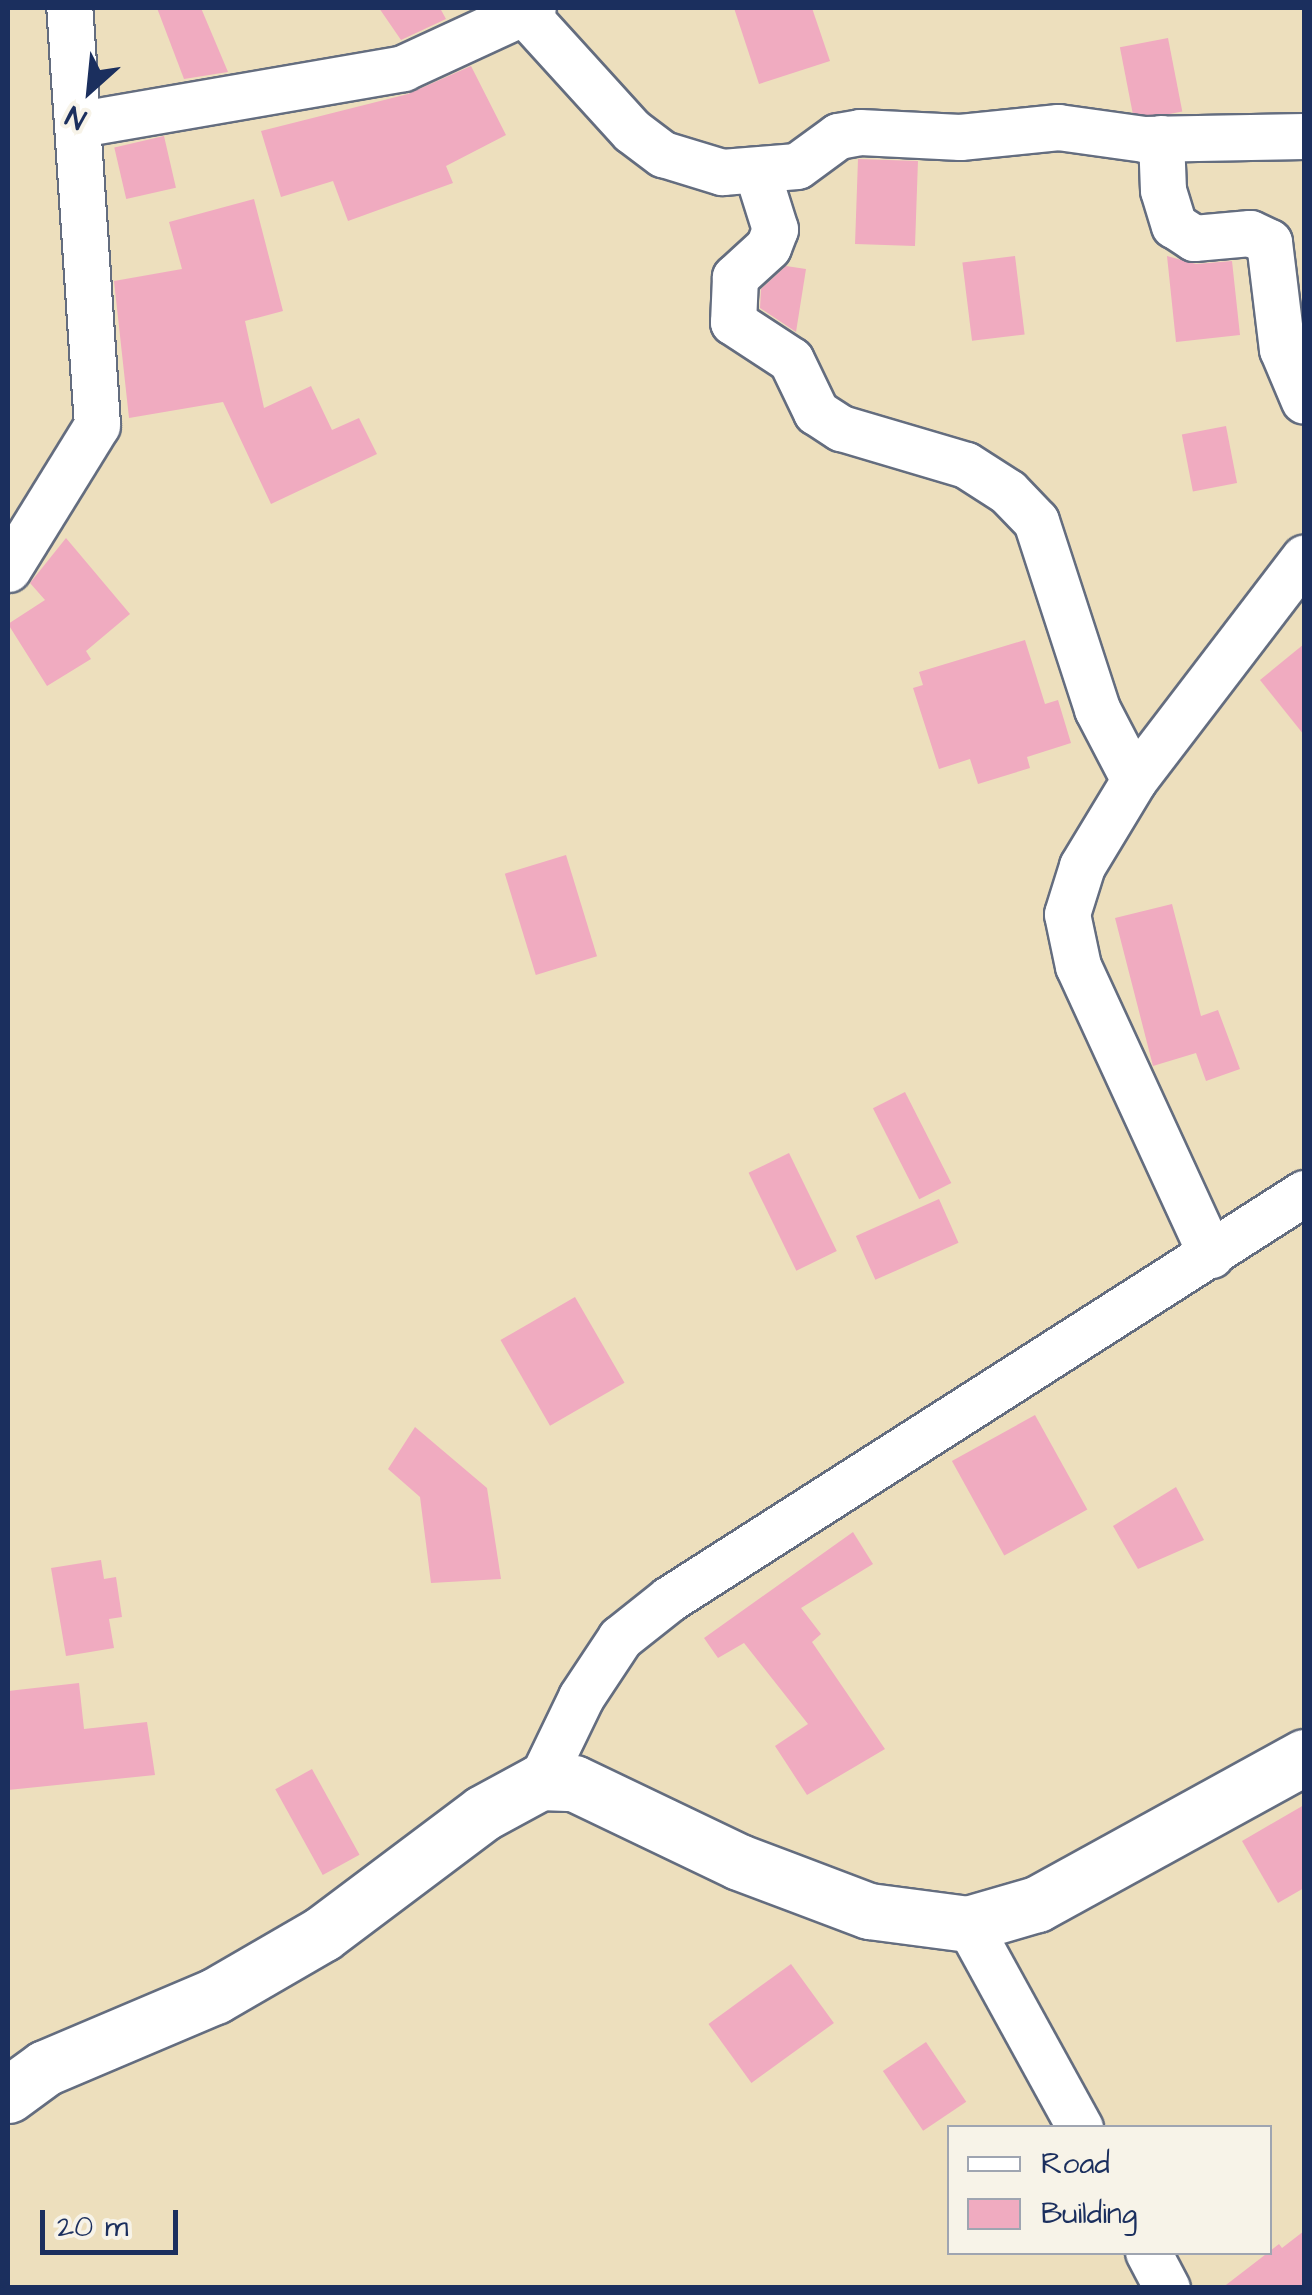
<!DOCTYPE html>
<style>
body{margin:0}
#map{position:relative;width:1312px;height:2295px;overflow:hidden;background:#eddfbd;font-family:"Architects Daughter",sans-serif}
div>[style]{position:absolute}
.building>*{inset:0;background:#f0abc0;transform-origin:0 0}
.roads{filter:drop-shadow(2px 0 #646d7f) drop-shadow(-2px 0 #646d7f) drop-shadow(0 2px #646d7f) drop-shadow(0 -2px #646d7f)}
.minor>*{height:45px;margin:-22.5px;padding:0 22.5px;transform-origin:22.5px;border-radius:22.5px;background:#fff}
.tertiary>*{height:55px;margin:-27.5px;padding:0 27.5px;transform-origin:27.5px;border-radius:27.5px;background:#fff}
span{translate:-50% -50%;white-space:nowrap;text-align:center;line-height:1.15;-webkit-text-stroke:8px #f7f3e8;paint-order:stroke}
.frame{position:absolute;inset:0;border:10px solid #1b2f5e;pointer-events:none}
.legend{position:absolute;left:947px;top:2125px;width:325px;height:130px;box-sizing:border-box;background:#f7f3e8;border:2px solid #9fa5b1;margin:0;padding:12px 18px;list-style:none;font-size:30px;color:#1b2f5e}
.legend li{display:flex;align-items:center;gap:20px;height:50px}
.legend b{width:50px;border:2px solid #9fa5b1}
.north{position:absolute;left:40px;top:40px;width:100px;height:100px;-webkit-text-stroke:8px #f7f3e8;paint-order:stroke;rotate:207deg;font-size:28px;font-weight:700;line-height:40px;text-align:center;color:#1b2f5e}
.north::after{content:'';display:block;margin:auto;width:35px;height:45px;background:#1b2f5e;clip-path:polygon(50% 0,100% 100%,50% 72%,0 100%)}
.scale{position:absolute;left:40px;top:2210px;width:138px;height:45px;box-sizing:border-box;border:5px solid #1b2f5e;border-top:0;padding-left:12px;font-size:30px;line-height:35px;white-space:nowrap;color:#1b2f5e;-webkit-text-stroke:8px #f7f3e8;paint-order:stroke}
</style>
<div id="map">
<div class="building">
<i style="clip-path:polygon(157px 8px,201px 8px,228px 72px,184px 79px)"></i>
<i style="clip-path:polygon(379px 8px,440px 8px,446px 19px,401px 40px)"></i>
<i style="clip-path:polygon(734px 8px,812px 8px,830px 61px,759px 84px)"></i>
<i style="left:1168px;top:38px;width:75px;height:49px;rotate:79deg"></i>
<i style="clip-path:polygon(471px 66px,506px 135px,446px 166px,453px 183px,348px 221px,333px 181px,281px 197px,261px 131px,408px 94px)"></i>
<i style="left:164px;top:136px;width:53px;height:51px;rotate:77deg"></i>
<i style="left:858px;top:159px;width:60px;height:85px;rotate:2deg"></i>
<i style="clip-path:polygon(254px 199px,283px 311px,245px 321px,264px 408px,311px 386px,332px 430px,359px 418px,377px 454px,271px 504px,223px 402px,129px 418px,114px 281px,182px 269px,169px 222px)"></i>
<i style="left:1015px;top:256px;width:79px;height:53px;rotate:83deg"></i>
<i style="clip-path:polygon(1167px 256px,1196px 264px,1232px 261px,1240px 335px,1176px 342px)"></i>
<i style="clip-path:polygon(786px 266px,806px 269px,796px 332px,760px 308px,761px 289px)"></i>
<i style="left:1226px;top:426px;width:58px;height:45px;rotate:79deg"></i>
<i style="clip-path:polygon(66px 538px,130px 614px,86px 651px,91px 659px,47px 686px,8px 624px,45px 600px,30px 583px)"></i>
<i style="clip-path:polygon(1025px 640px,1045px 704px,1058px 700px,1071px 743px,1027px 757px,1030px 768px,978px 784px,970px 759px,939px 769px,913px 688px,923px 685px,919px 672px)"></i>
<i style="clip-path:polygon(1304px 644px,1304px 735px,1260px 680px)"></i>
<i style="left:566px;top:855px;width:106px;height:64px;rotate:73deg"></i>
<i style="clip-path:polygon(1172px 904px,1201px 1016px,1218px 1010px,1240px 1069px,1206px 1081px,1196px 1053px,1153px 1066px,1115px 918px)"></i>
<i style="left:905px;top:1092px;width:102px;height:36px;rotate:63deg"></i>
<i style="left:789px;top:1153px;width:109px;height:45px;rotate:64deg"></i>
<i style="left:939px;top:1199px;width:48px;height:91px;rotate:66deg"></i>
<i style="left:575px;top:1297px;width:99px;height:86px;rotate:60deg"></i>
<i style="left:1035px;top:1415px;width:108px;height:95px;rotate:61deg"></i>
<i style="clip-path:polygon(415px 1427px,487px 1488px,501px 1579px,431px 1583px,420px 1497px,388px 1469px)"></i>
<i style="clip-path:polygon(1176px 1487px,1204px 1540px,1138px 1569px,1113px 1526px)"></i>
<i style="clip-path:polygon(853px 1532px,873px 1564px,801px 1608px,821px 1634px,812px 1642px,885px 1749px,807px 1795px,775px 1746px,808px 1724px,744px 1643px,718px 1658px,704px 1638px)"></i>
<i style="clip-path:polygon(101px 1560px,104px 1579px,116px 1577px,122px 1617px,109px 1619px,114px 1648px,66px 1656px,51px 1568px)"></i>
<i style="clip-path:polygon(79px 1683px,84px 1729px,147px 1722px,155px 1775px,8px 1790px,8px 1691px)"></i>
<i style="left:312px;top:1769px;width:98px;height:42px;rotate:61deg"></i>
<i style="clip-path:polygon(1304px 1805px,1304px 1888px,1278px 1903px,1242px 1841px)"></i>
<i style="left:791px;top:1964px;width:73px;height:102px;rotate:54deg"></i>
<i style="left:926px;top:2042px;width:72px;height:52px;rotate:56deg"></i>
<i style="clip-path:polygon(1304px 2231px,1304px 2288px,1222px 2288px,1279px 2244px,1282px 2248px)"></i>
</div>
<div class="roads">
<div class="minor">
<i style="left:520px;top:8px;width:166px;rotate:47.7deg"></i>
<i style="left:632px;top:131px;width:39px;rotate:37deg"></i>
<i style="left:663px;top:154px;width:62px;rotate:17deg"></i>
<i style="left:722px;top:172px;width:75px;rotate:-4.6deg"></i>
<i style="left:797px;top:166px;width:51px;rotate:-36.2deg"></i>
<i style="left:838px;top:136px;width:22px;rotate:-10deg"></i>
<i style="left:860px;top:132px;width:100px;rotate:2.9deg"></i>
<i style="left:960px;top:137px;width:99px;rotate:-5.8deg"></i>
<i style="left:1058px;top:127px;width:87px;rotate:7.9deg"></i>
<i style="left:1144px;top:139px;width:160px;rotate:-1.1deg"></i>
<i style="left:80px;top:124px;width:328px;rotate:-9.8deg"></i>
<i style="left:403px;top:68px;width:143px;rotate:-24.8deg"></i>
<i style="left:1161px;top:138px;width:52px;rotate:87.8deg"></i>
<i style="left:1163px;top:190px;width:37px;rotate:73deg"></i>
<i style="left:1174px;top:225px;width:24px;rotate:33deg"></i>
<i style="left:1194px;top:238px;width:56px;rotate:-5.1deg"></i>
<i style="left:1250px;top:233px;width:21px;rotate:25deg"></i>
<i style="left:1269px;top:242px;width:108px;rotate:83.1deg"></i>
<i style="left:1282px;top:349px;width:56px;rotate:67.1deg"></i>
<i style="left:757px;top:172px;width:60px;rotate:72.5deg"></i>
<i style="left:775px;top:229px;width:19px;rotate:111deg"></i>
<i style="left:768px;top:247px;width:45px;rotate:137.7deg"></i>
<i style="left:735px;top:277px;width:45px;rotate:92.5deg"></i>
<i style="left:733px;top:322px;width:69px;rotate:33.2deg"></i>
<i style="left:791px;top:360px;width:58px;rotate:64.3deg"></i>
<i style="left:816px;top:412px;width:30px;rotate:33deg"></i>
<i style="left:841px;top:428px;width:130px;rotate:16.5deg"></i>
<i style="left:966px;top:465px;width:50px;rotate:32.7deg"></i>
<i style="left:1008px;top:492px;width:40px;rotate:46deg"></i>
<i style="left:1036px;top:521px;width:198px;rotate:72deg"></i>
<i style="left:1097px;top:709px;width:80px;rotate:62.5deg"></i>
<i style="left:8px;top:569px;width:169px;rotate:-58.3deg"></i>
<i style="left:97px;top:425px;width:418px;rotate:-93.8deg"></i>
<i style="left:1211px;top:1255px;width:318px;rotate:-114.7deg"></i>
<i style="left:1078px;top:966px;width:53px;rotate:-101.9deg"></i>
<i style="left:1067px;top:914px;width:50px;rotate:-72.6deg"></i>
<i style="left:1082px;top:866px;width:100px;rotate:-58.8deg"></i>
<i style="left:1134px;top:780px;width:280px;rotate:-52.6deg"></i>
<i style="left:540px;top:1782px;width:94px;rotate:-64.2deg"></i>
<i style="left:581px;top:1697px;width:71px;rotate:-56.5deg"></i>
<i style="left:620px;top:1638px;width:63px;rotate:-38.5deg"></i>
<i style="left:669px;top:1599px;width:754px;rotate:-32.59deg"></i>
<i style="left:968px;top:1924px;width:233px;rotate:61.2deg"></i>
<i style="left:1148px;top:2252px;width:41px;rotate:62.2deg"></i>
</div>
<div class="tertiary">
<i style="left:8px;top:2095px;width:46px;rotate:-36.1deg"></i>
<i style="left:45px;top:2068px;width:185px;rotate:-23deg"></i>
<i style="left:215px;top:1996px;width:124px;rotate:-30.1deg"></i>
<i style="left:322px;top:1934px;width:201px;rotate:-36.9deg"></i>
<i style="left:483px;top:1813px;width:65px;rotate:-28.5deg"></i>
<i style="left:540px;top:1782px;width:34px;rotate:2deg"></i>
<i style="left:574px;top:1783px;width:183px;rotate:25.6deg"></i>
<i style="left:739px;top:1862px;width:139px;rotate:20.7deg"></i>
<i style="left:869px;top:1911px;width:100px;rotate:7.5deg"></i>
<i style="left:968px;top:1924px;width:72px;rotate:-16.2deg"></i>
<i style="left:1037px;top:1904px;width:305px;rotate:-28.8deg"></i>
</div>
</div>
<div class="frame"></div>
<ul class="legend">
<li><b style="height:12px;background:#fff"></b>Road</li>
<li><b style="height:28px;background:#f0abc0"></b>Building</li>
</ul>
<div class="north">N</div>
<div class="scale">20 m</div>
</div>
